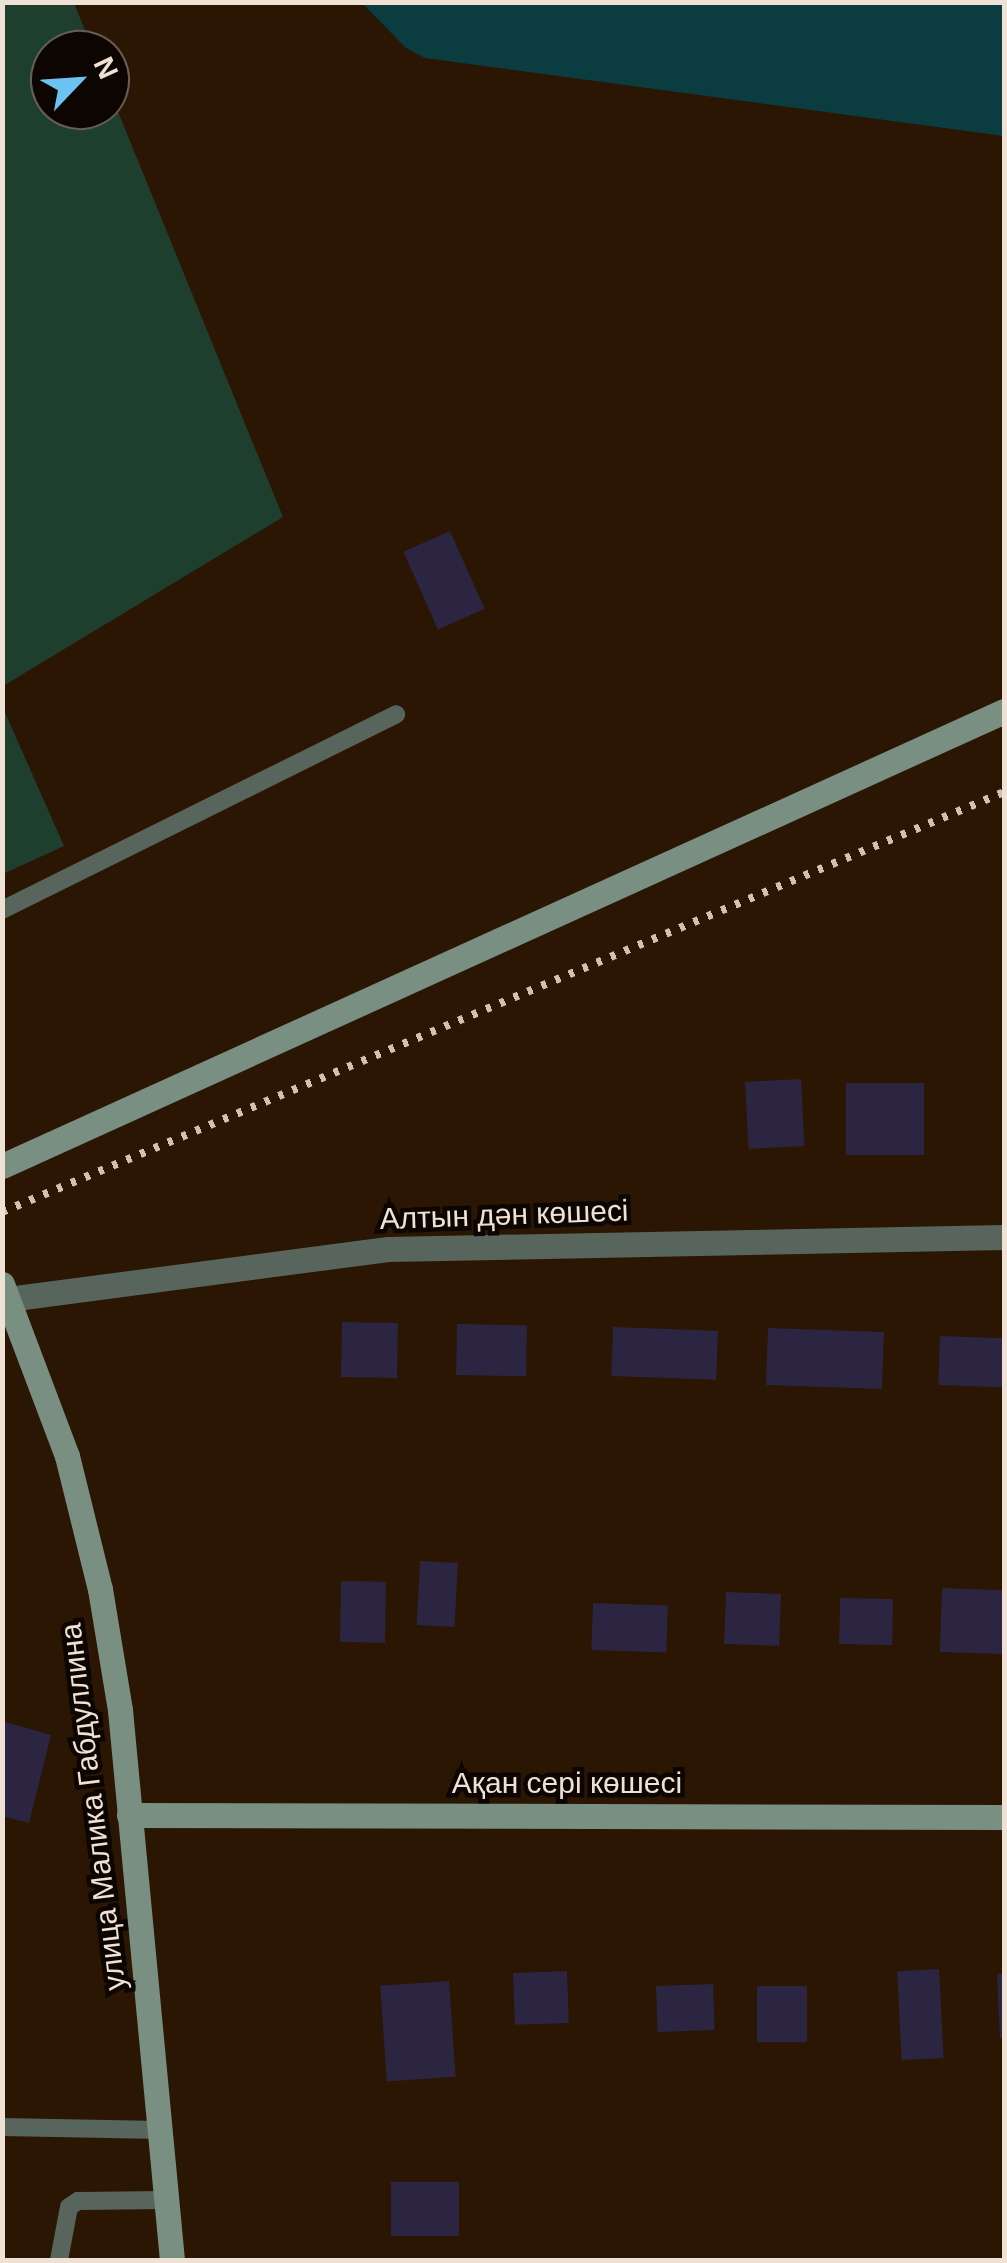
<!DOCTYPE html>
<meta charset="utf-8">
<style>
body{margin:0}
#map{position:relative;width:1007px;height:2263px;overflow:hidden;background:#2a1602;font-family:Arial,sans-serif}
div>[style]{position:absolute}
.green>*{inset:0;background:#1f3f2e}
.water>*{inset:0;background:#0b3c40}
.building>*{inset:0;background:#2b2541;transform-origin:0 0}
.lane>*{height:18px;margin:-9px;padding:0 9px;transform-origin:9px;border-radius:9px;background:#57655d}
.street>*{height:25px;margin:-12.5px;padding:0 12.5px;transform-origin:12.5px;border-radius:12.5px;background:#57655d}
.secondary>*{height:25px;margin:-12.5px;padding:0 12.5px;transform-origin:12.5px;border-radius:12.5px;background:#788f82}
.rail>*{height:8px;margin-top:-4px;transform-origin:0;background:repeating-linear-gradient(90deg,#d0c1b3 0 5px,transparent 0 15px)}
span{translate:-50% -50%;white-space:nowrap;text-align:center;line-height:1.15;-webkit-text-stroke:9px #0c0501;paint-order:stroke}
.street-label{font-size:30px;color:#efe1d4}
.frame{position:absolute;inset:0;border:5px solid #efe1d4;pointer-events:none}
.north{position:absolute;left:30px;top:30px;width:100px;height:100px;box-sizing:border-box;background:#0c0501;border:2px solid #675d55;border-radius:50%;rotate:65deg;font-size:28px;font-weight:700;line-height:40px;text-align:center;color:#efe1d4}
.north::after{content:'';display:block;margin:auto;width:35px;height:45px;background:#6cc3f2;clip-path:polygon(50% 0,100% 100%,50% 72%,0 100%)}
</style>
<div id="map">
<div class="green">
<i style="clip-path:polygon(3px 2px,74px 3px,93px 50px,50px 50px,50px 110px,110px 110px,110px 92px,283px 517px,3px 686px)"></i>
<i style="clip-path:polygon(3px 708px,64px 846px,3px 874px,2px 874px)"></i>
</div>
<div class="water">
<i style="clip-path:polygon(362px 3px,1004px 3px,1004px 136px,425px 58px,406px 48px)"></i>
</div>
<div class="building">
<i style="left:450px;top:531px;width:85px;height:51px;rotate:66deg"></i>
<i style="left:801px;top:1079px;width:67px;height:56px;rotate:87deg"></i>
<i style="left:846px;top:1083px;width:78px;height:72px"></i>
<i style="left:342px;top:1322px;width:56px;height:55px;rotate:1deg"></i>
<i style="left:457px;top:1324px;width:70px;height:51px;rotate:1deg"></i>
<i style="left:613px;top:1327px;width:105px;height:49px;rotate:2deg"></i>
<i style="left:768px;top:1328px;width:116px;height:57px;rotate:2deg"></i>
<i style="left:940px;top:1336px;width:64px;height:49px;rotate:2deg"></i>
<i style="left:420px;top:1561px;width:38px;height:64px;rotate:3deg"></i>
<i style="left:341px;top:1581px;width:45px;height:61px;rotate:1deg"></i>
<i style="left:942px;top:1588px;width:62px;height:64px;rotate:2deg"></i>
<i style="left:726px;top:1592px;width:55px;height:52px;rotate:2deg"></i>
<i style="left:840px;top:1598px;width:53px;height:46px;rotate:1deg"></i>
<i style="left:593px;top:1603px;width:75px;height:47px;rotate:2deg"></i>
<i style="clip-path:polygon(2px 1721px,51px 1735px,29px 1823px,2px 1816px)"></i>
<i style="left:939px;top:1969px;width:89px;height:42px;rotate:87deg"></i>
<i style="left:567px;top:1971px;width:52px;height:54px;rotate:88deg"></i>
<i style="clip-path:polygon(997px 1974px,1004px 1974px,1004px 2038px,1000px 2038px)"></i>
<i style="left:449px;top:1981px;width:96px;height:69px;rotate:86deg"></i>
<i style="left:713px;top:1984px;width:46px;height:57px;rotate:88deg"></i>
<i style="left:757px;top:1986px;width:50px;height:56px"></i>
<i style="left:459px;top:2182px;width:54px;height:68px;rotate:90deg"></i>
</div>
<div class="lane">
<i style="left:2px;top:910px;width:440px;rotate:-26.4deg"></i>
<i style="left:2px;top:2127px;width:158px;rotate:1.1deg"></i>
<i style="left:59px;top:2260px;width:54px;rotate:-79.3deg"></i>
<i style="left:69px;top:2207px;width:11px;rotate:-34deg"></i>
<i style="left:78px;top:2201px;width:88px;rotate:-0.7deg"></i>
</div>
<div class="street">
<i style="left:8px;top:1299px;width:383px;rotate:-7.5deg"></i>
<i style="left:388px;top:1249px;width:616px;rotate:-1.12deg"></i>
</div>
<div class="secondary">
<i style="left:2px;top:1166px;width:1100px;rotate:-24.42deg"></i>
<i style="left:2px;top:1284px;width:184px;rotate:69.3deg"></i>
<i style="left:67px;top:1456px;width:137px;rotate:76.1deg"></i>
<i style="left:100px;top:1589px;width:123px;rotate:80.6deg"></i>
<i style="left:120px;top:1710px;width:552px;rotate:84.6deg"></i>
<i style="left:129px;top:1815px;width:875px;rotate:0.13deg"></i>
</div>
<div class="rail">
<i style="left:2px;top:1212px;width:1086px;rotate:-22.74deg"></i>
</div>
<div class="street-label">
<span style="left:504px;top:1215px;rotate:-2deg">Алтын дән көшесі</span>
<span style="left:567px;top:1783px">Ақан сері көшесі</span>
<span style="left:93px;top:1807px;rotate:-97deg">улица Малика Габдуллина</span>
</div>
<div class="frame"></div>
<div class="north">N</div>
</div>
